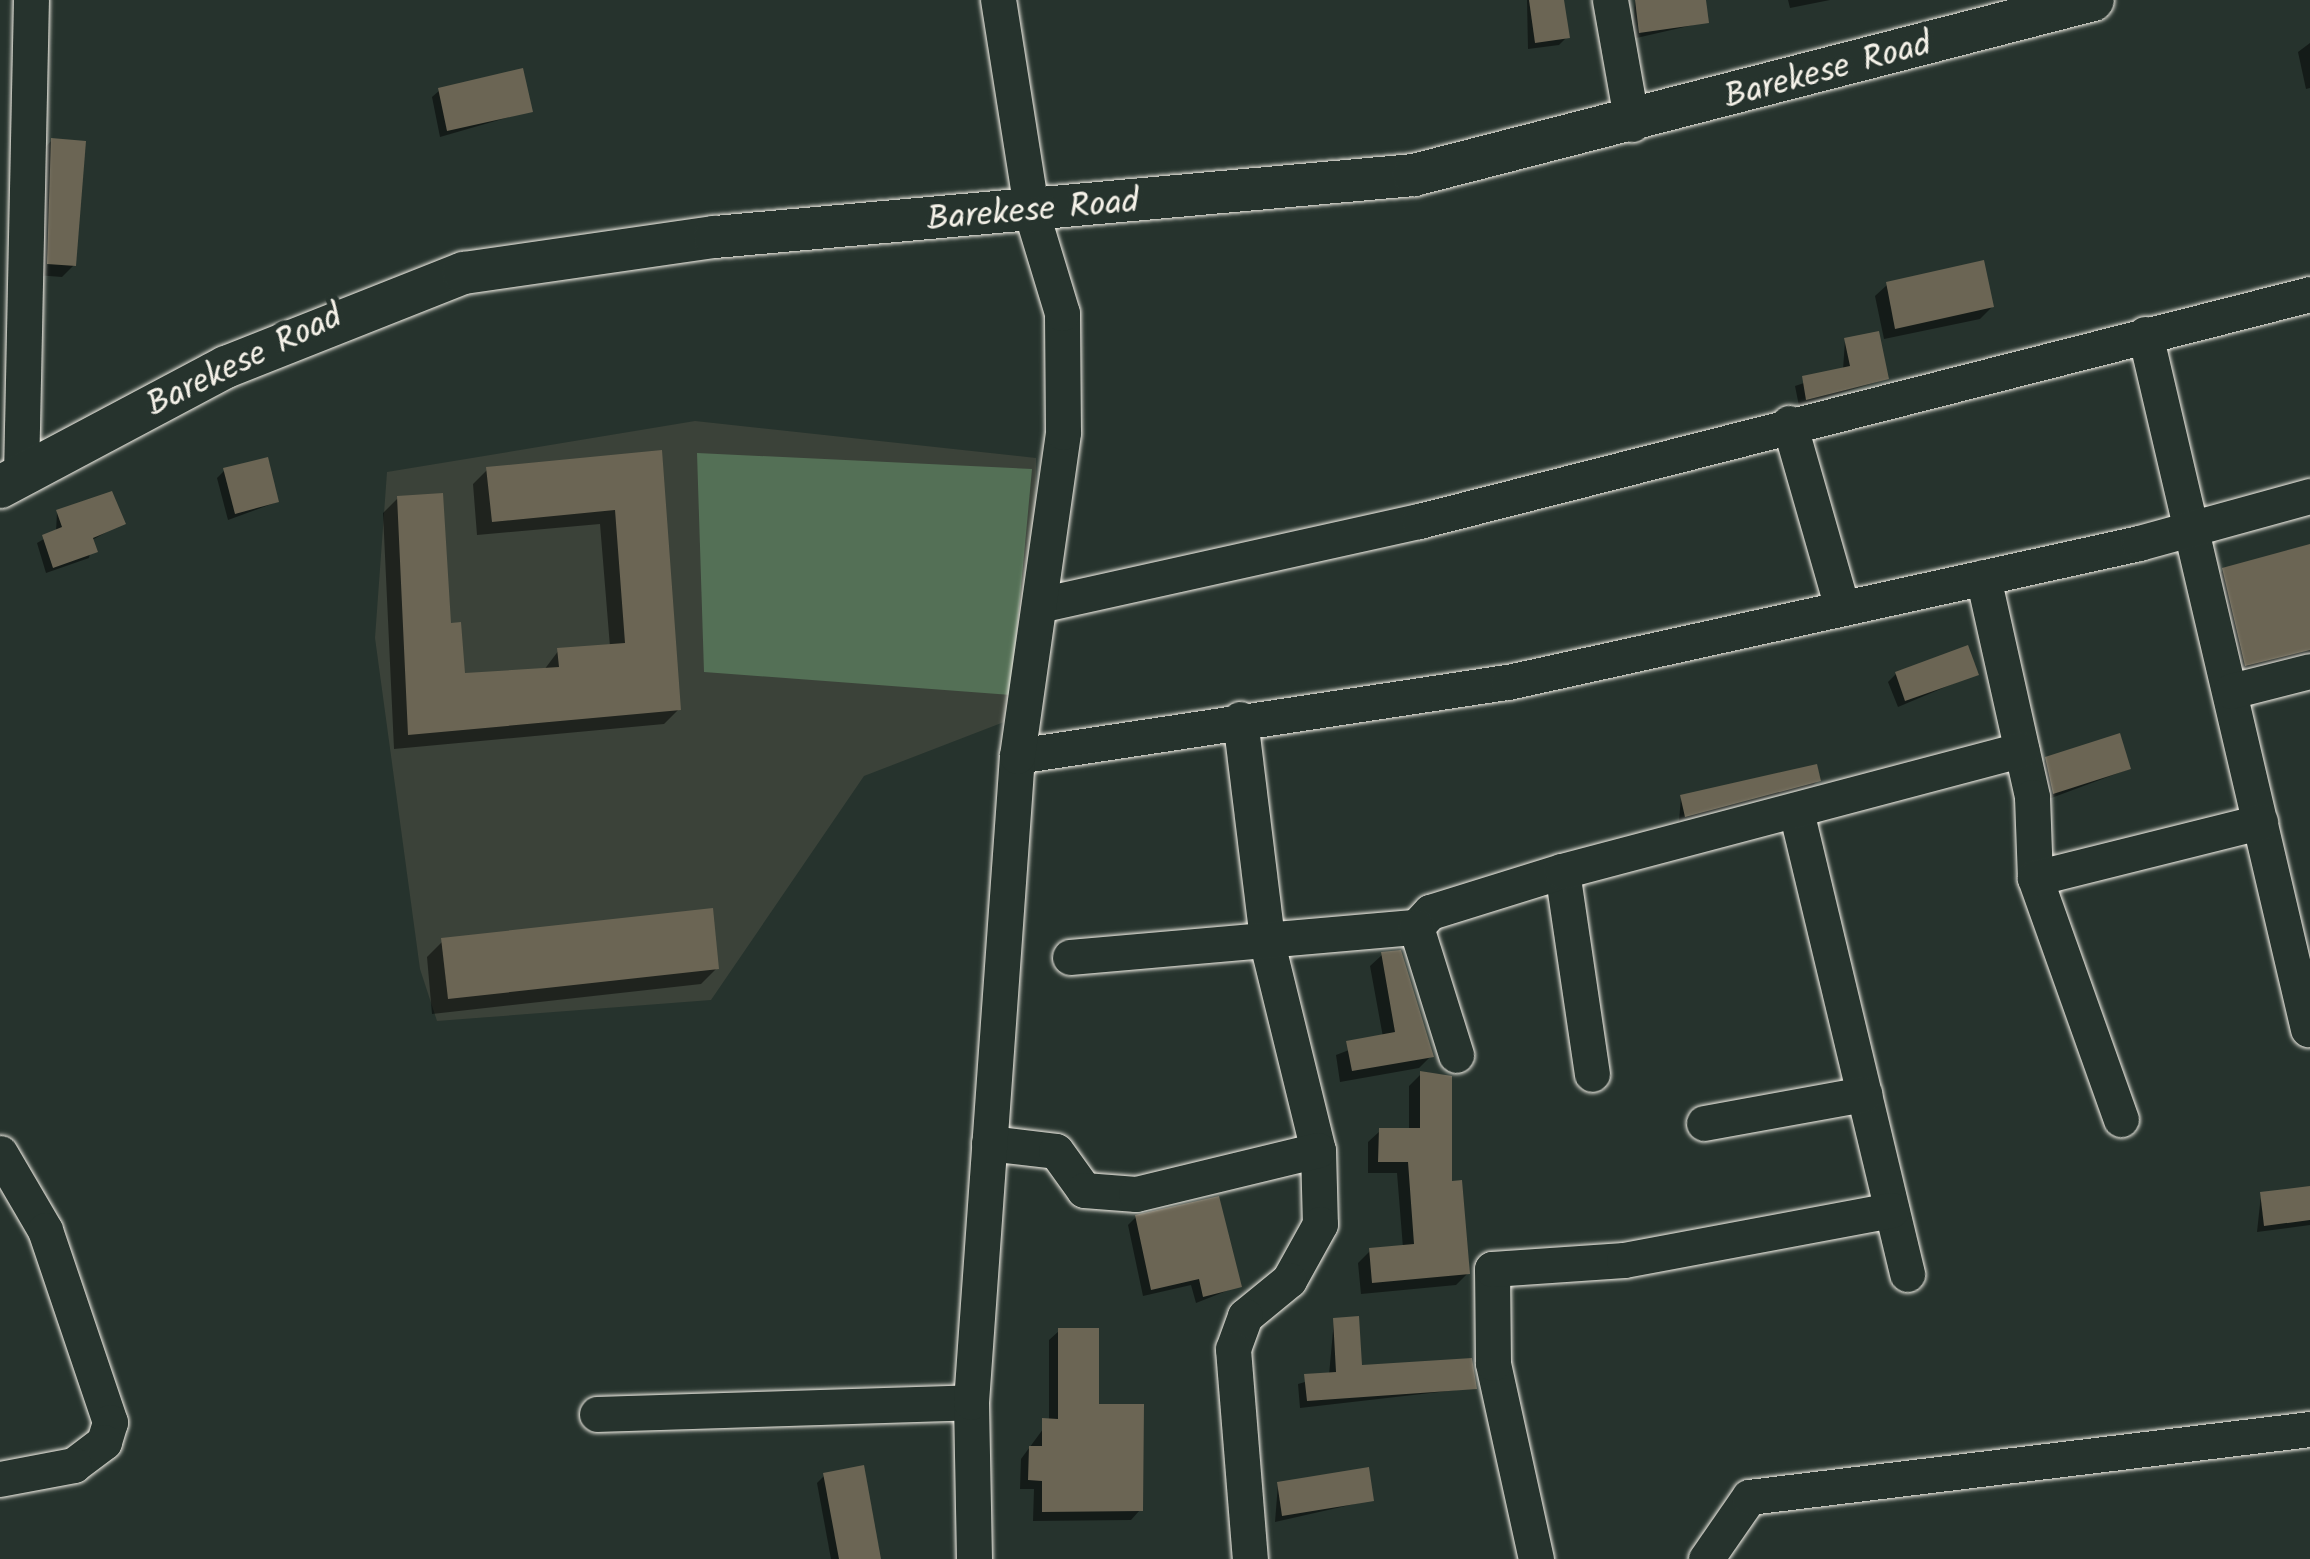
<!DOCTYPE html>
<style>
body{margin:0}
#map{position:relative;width:2310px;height:1559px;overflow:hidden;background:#26332d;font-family:Kalam,sans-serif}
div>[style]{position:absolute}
.built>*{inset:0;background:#3b4239}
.green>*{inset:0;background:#547056}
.shadow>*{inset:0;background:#0007}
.building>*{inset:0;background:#6b6554}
.roads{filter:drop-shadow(0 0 2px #f4f1e8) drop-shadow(0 0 2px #f4f1e8)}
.minor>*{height:35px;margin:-17.5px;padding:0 17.5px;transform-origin:17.5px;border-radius:17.5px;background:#26332d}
.major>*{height:42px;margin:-21px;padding:0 21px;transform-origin:21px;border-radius:21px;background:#26332d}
span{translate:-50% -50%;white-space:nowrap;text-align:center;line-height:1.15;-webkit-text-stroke:10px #26332d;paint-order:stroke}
.street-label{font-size:35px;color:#f4f1e8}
</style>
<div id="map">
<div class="built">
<i style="clip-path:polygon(695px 421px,1036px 458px,1036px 566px,1004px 722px,864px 776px,711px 1000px,437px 1021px,420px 969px,375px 638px,387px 472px)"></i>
</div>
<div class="green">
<i style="clip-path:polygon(697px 453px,1032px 469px,1011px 695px,704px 672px)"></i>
</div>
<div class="shadow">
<i style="clip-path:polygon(1527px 0,1562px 0,1567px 37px,1559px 45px,1528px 49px)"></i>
<i style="clip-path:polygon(1635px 0,1703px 0,1706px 22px,1632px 39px)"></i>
<i style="clip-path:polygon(1788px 0,1830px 0,1790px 8px)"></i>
<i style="clip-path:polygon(2310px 43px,2310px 88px,2306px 89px,2298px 52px)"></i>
<i style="clip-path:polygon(440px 90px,530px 111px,440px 137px,432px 97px)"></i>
<i style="clip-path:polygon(52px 140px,74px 265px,62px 277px,36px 275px,41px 152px)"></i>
<i style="clip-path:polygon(1887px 285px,1992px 307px,1980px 319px,1884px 339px,1875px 296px)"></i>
<i style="clip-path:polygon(1845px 340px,1886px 379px,1799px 406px,1795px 386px,1843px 370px)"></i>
<i style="clip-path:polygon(660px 453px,679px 709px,664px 724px,394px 749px,383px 513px,398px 498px,463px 676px,544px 670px,559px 650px,610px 647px,600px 524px,477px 535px,473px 484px,488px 469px)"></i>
<i style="clip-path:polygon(224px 471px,277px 502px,228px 520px,217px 478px)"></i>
<i style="clip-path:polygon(57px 512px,123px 523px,92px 540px,89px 558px,46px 573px,37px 543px,56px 532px)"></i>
<i style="clip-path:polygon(2310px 556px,2310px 665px,2233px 676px,2211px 582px,2223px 570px)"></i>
<i style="clip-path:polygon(1896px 674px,1976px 674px,1898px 707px,1888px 682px)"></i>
<i style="clip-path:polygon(2046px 759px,2129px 769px,2046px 800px,2039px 767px)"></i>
<i style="clip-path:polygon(1819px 780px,1812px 786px,1679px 821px,1681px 797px)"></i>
<i style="clip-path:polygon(443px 941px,717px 968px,701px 984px,432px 1014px,427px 957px)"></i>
<i style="clip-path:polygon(1382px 955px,1431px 1056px,1419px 1068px,1340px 1082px,1336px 1055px,1383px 1037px,1370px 966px)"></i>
<i style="clip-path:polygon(1421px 1074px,1468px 1273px,1456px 1285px,1361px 1294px,1358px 1263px,1370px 1251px,1403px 1248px,1397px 1173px,1368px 1173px,1368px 1142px,1380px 1131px,1409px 1131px,1409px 1086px)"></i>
<i style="clip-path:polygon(2310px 1189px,2310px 1225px,2257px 1232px,2261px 1195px)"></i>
<i style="clip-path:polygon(1136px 1217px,1239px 1286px,1196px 1303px,1191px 1285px,1143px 1296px,1128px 1225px)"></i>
<i style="clip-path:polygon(1334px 1320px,1360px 1368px,1474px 1388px,1300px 1408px,1298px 1384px,1329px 1375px)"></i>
<i style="clip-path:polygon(1059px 1331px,1140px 1510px,1131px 1520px,1033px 1521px,1034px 1489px,1020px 1489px,1021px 1459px,1049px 1421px,1049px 1340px)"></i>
<i style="clip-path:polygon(825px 1475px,879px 1559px,831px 1559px,817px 1483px)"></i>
<i style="clip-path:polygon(1278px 1484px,1372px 1500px,1275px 1522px)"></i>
</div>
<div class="building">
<i style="clip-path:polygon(1529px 0,1564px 0,1570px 38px,1535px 43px)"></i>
<i style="clip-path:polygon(1635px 0,1706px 0,1709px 23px,1639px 33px)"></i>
<i style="clip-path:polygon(523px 68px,533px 112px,447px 131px,438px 88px)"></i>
<i style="clip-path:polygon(51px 138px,86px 141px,76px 266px,47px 264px)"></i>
<i style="clip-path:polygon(1984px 260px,1994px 307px,1895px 329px,1886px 282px)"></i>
<i style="clip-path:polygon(1879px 331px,1889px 379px,1806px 400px,1802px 376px,1850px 366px,1844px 338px)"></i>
<i style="clip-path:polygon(662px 450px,681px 710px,408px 735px,397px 496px,443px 493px,451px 623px,461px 622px,465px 673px,559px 667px,557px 648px,625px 643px,615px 510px,492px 522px,486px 467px)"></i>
<i style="clip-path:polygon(268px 457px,279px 502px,235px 514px,223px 468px)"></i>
<i style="clip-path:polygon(112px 491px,126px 524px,93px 538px,98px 552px,53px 568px,42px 535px,62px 527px,56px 510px)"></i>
<i style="clip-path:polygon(2310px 544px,2310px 650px,2245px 666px,2222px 568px)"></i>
<i style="clip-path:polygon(1968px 645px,1979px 675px,1905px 701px,1895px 672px)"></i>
<i style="clip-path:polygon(2120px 733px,2131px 769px,2053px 794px,2045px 757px)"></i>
<i style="clip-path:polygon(1817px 764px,1821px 781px,1685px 817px,1680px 795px)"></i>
<i style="clip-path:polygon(713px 908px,719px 969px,448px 999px,441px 938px)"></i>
<i style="clip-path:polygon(1401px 950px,1434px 1057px,1352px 1071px,1346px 1041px,1395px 1032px,1381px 952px)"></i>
<i style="clip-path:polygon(1420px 1071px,1452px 1076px,1452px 1181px,1462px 1180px,1470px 1274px,1372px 1283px,1369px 1248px,1414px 1244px,1408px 1162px,1378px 1162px,1379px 1128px,1420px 1128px)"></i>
<i style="clip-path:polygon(2310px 1186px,2310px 1220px,2264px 1226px,2260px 1192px)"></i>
<i style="clip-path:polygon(1219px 1196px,1242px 1287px,1203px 1297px,1199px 1279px,1151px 1290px,1135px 1215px)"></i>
<i style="clip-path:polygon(1359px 1316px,1362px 1365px,1472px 1358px,1477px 1389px,1307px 1401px,1304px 1374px,1336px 1372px,1333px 1318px)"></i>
<i style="clip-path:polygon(1058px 1328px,1099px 1328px,1099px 1404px,1144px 1404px,1143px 1511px,1042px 1512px,1042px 1481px,1028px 1480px,1029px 1446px,1042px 1446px,1042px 1418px,1058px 1419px)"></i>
<i style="clip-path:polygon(864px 1465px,881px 1559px,839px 1559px,823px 1473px)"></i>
<i style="clip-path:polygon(1369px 1467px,1374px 1501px,1282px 1516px,1277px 1482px)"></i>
</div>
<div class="roads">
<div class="minor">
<i style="left:1610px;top:0;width:126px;rotate:79.9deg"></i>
<i style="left:2145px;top:334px;width:714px;rotate:76.8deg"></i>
<i style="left:1789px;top:423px;width:188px;rotate:74deg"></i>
<i style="left:21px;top:475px;width:475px;rotate:-88.8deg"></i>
<i style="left:1983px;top:577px;width:225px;rotate:77.4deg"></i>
<i style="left:2032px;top:797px;width:81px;rotate:87.9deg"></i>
<i style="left:2035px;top:878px;width:256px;rotate:70.4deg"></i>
<i style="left:1044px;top:604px;width:384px;rotate:-12.5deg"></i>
<i style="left:1419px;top:521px;width:919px;rotate:-14.29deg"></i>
<i style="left:2231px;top:691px;width:81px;rotate:-14.2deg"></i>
<i style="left:1240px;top:719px;width:230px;rotate:83deg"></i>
<i style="left:1268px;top:947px;width:209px;rotate:76.2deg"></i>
<i style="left:1318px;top:1150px;width:74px;rotate:88.5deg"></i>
<i style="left:1320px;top:1224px;width:64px;rotate:119deg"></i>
<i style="left:1289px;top:1280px;width:57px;rotate:140.7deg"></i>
<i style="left:1245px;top:1316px;width:35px;rotate:110deg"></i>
<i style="left:1233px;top:1349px;width:211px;rotate:85.4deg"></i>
<i style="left:1017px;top:756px;width:497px;rotate:-8.6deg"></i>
<i style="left:1508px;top:682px;width:646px;rotate:-12.42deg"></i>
<i style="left:2139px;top:543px;width:177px;rotate:-15.4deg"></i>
<i style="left:1797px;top:815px;width:472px;rotate:76.5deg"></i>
<i style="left:1562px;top:871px;width:205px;rotate:81.6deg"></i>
<i style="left:2035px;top:878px;width:232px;rotate:-14deg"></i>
<i style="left:1416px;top:927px;width:21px;rotate:-47deg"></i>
<i style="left:1430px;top:912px;width:138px;rotate:-17.3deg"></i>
<i style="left:1562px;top:871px;width:475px;rotate:-14.8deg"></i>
<i style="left:1070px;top:957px;width:347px;rotate:-5deg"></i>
<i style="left:1416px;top:927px;width:134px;rotate:72.6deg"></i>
<i style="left:1704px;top:1123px;width:163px;rotate:-10.3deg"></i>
<i style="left:989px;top:1143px;width:67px;rotate:6.8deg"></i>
<i style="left:1056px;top:1151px;width:48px;rotate:54.3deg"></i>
<i style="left:1084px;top:1190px;width:52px;rotate:4.4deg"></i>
<i style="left:1136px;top:1194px;width:187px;rotate:-13.6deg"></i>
<i style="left:0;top:1153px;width:89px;rotate:59.7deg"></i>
<i style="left:45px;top:1230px;width:203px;rotate:71.3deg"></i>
<i style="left:110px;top:1422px;width:21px;rotate:107deg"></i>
<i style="left:104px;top:1442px;width:38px;rotate:143deg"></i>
<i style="left:74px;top:1465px;width:75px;rotate:169.3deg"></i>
<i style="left:597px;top:1414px;width:374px;rotate:-1.8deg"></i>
<i style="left:974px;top:1559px;width:157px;rotate:-91.1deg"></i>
<i style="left:971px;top:1402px;width:648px;rotate:-85.93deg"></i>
<i style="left:1017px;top:756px;width:327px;rotate:-81.9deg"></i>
<i style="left:1063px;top:432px;width:119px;rotate:-90.5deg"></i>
<i style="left:1062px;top:313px;width:103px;rotate:-106.9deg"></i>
<i style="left:1032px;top:214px;width:217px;rotate:-99deg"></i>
<i style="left:1536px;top:1559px;width:201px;rotate:-102.4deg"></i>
<i style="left:1493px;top:1363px;width:94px;rotate:-90.6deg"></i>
<i style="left:1492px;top:1269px;width:132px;rotate:-3.9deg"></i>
<i style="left:1624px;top:1260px;width:272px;rotate:-10.6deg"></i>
<i style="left:1706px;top:1559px;width:75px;rotate:-55.3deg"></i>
<i style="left:1749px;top:1497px;width:565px;rotate:-6.91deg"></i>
</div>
<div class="major">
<i style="left:0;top:487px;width:256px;rotate:-28deg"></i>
<i style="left:226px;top:367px;width:256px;rotate:-21.6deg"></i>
<i style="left:464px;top:273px;width:254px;rotate:-8.2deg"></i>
<i style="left:715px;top:237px;width:702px;rotate:-5.07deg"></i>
<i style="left:1414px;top:175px;width:701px;rotate:-14.45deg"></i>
</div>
</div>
<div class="street-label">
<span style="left:1828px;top:72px;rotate:-15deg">Barekese Road</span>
<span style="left:1033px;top:212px;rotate:-5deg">Barekese Road</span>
<span style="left:245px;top:362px;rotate:-26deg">Barekese Road</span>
</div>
</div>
